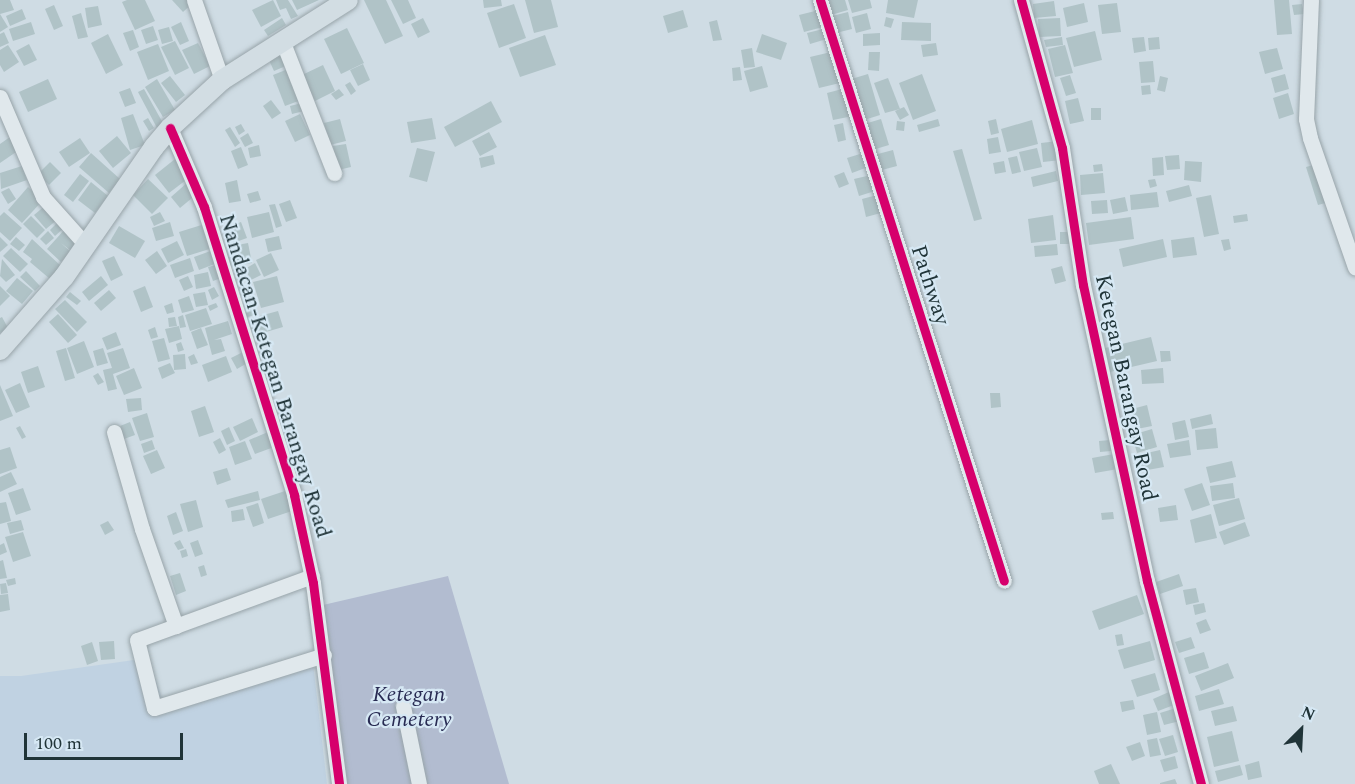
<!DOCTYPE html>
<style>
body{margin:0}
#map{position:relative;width:1355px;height:784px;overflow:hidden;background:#cfdce4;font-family:Spectral,serif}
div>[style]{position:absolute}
.farmland>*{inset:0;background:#c0d2e2}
.cemetery>*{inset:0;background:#b2bcd0}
.building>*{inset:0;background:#b0c3c7}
.roads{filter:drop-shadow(0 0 2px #98a4a9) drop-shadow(0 0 2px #98a4a9)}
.minor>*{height:15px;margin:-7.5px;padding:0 7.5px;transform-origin:7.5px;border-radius:7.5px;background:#e0e8ec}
.major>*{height:20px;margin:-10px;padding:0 10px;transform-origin:10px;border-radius:10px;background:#d2dde3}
.cycleway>*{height:9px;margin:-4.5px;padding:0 4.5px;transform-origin:4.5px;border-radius:4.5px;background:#d6006c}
span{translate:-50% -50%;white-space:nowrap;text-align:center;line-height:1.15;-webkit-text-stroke:4.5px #d6e8f4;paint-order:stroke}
.street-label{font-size:22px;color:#203438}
.park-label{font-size:22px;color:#282b53;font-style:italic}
.north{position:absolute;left:1271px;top:700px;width:60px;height:60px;-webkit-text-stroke:4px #d6e8f4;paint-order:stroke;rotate:24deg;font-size:16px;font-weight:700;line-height:24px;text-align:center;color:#203438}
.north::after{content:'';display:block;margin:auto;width:21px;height:27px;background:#203438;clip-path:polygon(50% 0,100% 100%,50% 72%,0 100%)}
.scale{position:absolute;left:24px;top:733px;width:159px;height:27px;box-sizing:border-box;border:3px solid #203438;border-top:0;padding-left:8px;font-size:18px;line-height:21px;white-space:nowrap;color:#203438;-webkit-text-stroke:4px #d6e8f4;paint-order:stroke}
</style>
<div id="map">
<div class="farmland">
<i style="clip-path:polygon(312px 655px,327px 784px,0 784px,0 676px,21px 676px,148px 658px,162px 698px)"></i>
</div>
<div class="cemetery">
<i style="clip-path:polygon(448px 576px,509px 784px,341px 784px,323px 605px)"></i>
</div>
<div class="building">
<i style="clip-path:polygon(0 0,10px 0,14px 10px,0 14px)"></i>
<i style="clip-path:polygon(127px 0,145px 0,155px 21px,135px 30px,122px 2px)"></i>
<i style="clip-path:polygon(172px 0,190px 0,193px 3px,183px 12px)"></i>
<i style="clip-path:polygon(273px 0,281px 16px,261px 27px,252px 10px)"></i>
<i style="clip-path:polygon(276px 0,288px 0,298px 16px,291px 19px,286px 8px,280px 10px)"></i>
<i style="clip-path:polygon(292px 0,319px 0,297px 10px)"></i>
<i style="clip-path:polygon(364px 0,386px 0,403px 36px,385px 44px)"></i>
<i style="clip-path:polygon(391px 0,408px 0,416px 18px,403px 24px)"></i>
<i style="clip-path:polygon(483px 0,501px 0,502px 6px,484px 8px)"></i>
<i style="clip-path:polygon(525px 0,551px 0,558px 27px,534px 33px)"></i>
<i style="clip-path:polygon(827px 0,845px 0,848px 10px,831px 15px)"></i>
<i style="clip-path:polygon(848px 0,870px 0,872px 8px,852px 13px)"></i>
<i style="clip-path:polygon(888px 0,918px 0,914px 18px,886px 13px)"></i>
<i style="clip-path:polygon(1274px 0,1289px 0,1292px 34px,1277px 35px)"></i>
<i style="clip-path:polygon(1054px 1px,1056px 16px,1034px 18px,1033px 4px)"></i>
<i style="clip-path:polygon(1084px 3px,1088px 22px,1067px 27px,1063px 8px)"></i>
<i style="clip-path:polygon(1117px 3px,1121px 32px,1102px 34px,1098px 5px)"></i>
<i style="clip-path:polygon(514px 4px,526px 38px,499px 48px,487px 13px)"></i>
<i style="clip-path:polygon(1302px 4px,1304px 14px,1294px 15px,1292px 5px)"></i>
<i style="clip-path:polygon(54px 5px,63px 26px,54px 30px,45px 9px)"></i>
<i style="clip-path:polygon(98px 6px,102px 25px,88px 28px,85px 8px)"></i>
<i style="clip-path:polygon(22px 9px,26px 19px,10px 26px,6px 16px)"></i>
<i style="clip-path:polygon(683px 10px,688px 27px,668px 33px,663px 16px)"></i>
<i style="clip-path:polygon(819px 10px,823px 27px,804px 32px,799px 15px)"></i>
<i style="clip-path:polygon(848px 12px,852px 29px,836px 33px,832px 16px)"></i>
<i style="clip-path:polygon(81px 13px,88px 37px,78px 39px,72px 16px)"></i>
<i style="clip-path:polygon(867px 13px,871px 29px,856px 33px,852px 17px)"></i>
<i style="clip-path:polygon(0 14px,8px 27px,0 32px)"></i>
<i style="clip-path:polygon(886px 17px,894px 19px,891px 28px,884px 26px)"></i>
<i style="clip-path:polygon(282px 18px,286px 25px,268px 36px,264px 30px)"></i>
<i style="clip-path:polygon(423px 18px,430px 32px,418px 38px,411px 24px)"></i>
<i style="clip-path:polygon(1060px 18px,1061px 36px,1039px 37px,1038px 19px)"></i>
<i style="clip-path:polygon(717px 20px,722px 40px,713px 41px,709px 22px)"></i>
<i style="clip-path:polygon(31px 22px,35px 34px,13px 41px,9px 29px)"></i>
<i style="clip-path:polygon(181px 22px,189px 41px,180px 45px,171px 27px)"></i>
<i style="clip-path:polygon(902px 22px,931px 23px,931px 41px,901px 40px)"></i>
<i style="clip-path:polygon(153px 26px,158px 40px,146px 44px,141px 30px)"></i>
<i style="clip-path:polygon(169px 27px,173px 41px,162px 44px,158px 30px)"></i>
<i style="clip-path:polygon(347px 28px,364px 63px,341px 74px,324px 39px)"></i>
<i style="clip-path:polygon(827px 28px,830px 38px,810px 44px,807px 33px)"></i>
<i style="clip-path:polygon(133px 30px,139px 47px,130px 51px,123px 33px)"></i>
<i style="clip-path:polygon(1095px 31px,1102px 60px,1074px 67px,1066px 38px)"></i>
<i style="clip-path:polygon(4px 32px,9px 43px,0 47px,0 34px)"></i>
<i style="clip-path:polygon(880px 33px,880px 45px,863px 46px,863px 34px)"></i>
<i style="clip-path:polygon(108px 34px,123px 65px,106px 74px,91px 43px)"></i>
<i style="clip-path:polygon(762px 34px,787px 43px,781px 60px,756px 52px)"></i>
<i style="clip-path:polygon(545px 35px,556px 65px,520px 77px,509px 48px)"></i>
<i style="clip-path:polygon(1062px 37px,1063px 45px,1046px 47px,1044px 40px)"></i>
<i style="clip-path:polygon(1144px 37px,1146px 51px,1134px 53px,1132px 38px)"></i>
<i style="clip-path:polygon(1159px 37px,1160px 49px,1149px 50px,1148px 38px)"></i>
<i style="clip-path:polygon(175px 41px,189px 68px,175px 75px,161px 47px)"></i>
<i style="clip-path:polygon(198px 43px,210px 66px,194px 74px,182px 50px)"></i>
<i style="clip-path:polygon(936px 43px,938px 55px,923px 57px,921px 45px)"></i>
<i style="clip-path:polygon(29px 44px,37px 60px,24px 66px,16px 51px)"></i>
<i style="clip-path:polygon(158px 44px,169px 71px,148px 80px,137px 52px)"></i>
<i style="clip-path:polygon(8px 45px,19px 62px,4px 72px,0 65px,0 50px)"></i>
<i style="clip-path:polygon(1065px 45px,1073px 73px,1055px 77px,1048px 49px)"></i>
<i style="clip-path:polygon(752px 48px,755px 67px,744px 68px,741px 50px)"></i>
<i style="clip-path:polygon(1277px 48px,1283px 69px,1265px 74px,1259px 52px)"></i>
<i style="clip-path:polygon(831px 52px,840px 83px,819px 88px,810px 57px)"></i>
<i style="clip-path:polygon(869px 52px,880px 52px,879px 71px,868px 70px)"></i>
<i style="clip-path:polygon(283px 54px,288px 65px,274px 71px,269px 60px)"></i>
<i style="clip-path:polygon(1153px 61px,1155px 82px,1141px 83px,1139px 62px)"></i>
<i style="clip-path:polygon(363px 64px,370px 80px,358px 86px,350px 70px)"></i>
<i style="clip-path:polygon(323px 65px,335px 91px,315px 101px,302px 75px)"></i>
<i style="clip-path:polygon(762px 66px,768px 87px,750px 92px,744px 71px)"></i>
<i style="clip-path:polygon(740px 67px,742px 80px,733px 81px,732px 68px)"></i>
<i style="clip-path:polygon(288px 69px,301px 100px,285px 106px,273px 75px)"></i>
<i style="clip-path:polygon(868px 74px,880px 115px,861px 121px,848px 80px)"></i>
<i style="clip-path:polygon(922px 74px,936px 111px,913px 120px,899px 83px)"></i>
<i style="clip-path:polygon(1285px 74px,1289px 89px,1275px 93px,1271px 78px)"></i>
<i style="clip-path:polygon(1070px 75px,1076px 93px,1066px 96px,1060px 78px)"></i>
<i style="clip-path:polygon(170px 76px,185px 95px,176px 102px,161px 83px)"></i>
<i style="clip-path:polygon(1160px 76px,1168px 78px,1165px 92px,1157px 90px)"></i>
<i style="clip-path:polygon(888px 78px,900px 109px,885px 113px,874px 83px)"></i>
<i style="clip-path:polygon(48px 79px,57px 99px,28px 112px,19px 92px)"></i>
<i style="clip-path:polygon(157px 79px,175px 110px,163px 117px,145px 87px)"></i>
<i style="clip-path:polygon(350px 82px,356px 91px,351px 95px,345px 85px)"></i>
<i style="clip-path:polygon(1150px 85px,1151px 94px,1142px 95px,1141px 86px)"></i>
<i style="clip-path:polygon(130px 88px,136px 103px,125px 107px,119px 92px)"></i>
<i style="clip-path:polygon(846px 88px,853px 116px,833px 120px,827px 93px)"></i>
<i style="clip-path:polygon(144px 89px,164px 125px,157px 128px,138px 92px)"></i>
<i style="clip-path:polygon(339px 89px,344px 95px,336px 100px,331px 94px)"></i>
<i style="clip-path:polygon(1288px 93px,1294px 114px,1279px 119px,1273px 98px)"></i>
<i style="clip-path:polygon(1078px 98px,1084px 121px,1070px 124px,1065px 101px)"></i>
<i style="clip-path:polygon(271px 100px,281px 113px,272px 119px,263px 106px)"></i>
<i style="clip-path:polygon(491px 101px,502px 122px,455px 147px,444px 127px)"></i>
<i style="clip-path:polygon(302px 103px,304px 111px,292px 114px,290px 106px)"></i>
<i style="clip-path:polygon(904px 107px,909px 115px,900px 120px,895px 111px)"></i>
<i style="clip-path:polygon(1091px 108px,1101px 108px,1101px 120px,1091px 120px)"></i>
<i style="clip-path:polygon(133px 114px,145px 145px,130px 150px,121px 118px)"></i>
<i style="clip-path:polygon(300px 114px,310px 135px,295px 142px,285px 121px)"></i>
<i style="clip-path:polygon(148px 118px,154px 128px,149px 131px,143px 121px)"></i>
<i style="clip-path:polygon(432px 118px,436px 139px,411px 143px,407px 122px)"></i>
<i style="clip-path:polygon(340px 119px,346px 141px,330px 145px,324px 123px)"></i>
<i style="clip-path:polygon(881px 119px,889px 145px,869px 151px,861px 125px)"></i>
<i style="clip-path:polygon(938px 119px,940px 126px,919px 132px,917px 125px)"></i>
<i style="clip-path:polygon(996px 119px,999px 133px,991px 135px,988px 121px)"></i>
<i style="clip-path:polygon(1032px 120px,1038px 144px,1007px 152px,1001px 129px)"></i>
<i style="clip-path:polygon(897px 121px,905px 122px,904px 131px,896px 130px)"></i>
<i style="clip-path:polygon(843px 123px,846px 140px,838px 142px,834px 125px)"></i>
<i style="clip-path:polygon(241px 124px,245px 131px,239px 135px,235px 127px)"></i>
<i style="clip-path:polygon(230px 127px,240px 143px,235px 147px,225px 130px)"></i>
<i style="clip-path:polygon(489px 132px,497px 147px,480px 156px,472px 141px)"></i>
<i style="clip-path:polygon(248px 133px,253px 143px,245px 147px,240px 138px)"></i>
<i style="clip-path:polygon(117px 136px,131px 153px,113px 168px,99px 151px)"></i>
<i style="clip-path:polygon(10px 137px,19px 150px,0 163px,0 144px)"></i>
<i style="clip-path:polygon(998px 137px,1001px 152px,989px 154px,987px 139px)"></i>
<i style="clip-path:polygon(80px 138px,90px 153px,69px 167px,59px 152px)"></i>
<i style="clip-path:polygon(1058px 141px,1061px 160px,1043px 162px,1041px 143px)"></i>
<i style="clip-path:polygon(346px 144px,351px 167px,338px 170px,333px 146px)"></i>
<i style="clip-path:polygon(259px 145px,261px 156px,250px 158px,248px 148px)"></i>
<i style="clip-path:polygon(241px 147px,248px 165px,238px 169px,231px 151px)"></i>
<i style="clip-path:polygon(417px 148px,435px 152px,427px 182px,409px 177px)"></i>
<i style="clip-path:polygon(1037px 148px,1042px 167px,1024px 171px,1019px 152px)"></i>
<i style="clip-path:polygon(962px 149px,982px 219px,974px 221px,953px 151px)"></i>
<i style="clip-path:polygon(893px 150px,897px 166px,878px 171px,874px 155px)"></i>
<i style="clip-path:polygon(91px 153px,120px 179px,109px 193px,79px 167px)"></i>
<i style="clip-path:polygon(863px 153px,868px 167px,852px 173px,847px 158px)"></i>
<i style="clip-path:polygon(493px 155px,495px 164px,481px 168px,479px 158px)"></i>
<i style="clip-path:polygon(1179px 155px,1180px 169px,1167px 170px,1165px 156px)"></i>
<i style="clip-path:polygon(1017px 156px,1021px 172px,1012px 174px,1008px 158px)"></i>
<i style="clip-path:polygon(1163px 157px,1164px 175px,1153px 176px,1152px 158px)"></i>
<i style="clip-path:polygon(175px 159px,190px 177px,169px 193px,155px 175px)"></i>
<i style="clip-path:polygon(1004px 161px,1006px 172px,995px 174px,993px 163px)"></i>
<i style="clip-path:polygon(1185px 161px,1202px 162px,1201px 182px,1184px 180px)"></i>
<i style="clip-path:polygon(50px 162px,61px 173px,49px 185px,38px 174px)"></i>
<i style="clip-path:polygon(1102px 164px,1103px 171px,1094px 172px,1093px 165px)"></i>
<i style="clip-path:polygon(1317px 164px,1329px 202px,1318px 205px,1306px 167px)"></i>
<i style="clip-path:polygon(22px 166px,27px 180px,1px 189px,0 173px)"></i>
<i style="clip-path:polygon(1056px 171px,1058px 181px,1033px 187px,1031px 177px)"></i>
<i style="clip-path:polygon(844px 172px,849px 184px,839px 188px,834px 176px)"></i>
<i style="clip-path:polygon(1103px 173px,1105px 193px,1081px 195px,1080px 175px)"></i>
<i style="clip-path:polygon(80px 174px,89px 181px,73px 202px,64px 195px)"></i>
<i style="clip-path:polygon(871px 175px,875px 191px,859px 196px,854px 179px)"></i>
<i style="clip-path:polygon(148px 179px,168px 198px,152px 214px,133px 195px)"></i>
<i style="clip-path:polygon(1155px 179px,1157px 186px,1150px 188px,1148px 180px)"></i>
<i style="clip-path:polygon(237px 180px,241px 201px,229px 203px,225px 183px)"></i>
<i style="clip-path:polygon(91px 182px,108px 196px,95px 213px,78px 200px)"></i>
<i style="clip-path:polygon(188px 182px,198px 193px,180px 208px,171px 197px)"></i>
<i style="clip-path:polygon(1189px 185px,1192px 196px,1169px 202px,1166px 191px)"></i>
<i style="clip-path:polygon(28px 187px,43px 200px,22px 223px,8px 210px)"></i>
<i style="clip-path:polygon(9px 188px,16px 199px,8px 204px,1px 192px)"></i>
<i style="clip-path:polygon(258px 191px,261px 200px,250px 203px,247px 194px)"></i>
<i style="clip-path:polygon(1157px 192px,1159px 207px,1131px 210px,1130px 195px)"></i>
<i style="clip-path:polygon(877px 195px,881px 213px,866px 217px,862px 199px)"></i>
<i style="clip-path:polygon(1211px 195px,1219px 234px,1204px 237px,1196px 198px)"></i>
<i style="clip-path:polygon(1125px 197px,1128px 211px,1113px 214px,1110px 200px)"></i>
<i style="clip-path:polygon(290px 200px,297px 218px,286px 222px,279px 204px)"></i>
<i style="clip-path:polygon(1107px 200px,1108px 213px,1092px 214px,1091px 201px)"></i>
<i style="clip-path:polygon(275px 204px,282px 226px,276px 228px,269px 205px)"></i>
<i style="clip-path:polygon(46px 205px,58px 219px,46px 229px,34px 215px)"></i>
<i style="clip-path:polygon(4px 212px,22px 228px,10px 241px,0 232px,0 216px)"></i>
<i style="clip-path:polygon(160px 212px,165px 221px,154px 226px,150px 217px)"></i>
<i style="clip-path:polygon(269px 212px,274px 232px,252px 238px,247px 217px)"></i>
<i style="clip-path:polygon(1247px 214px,1248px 221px,1234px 223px,1233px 216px)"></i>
<i style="clip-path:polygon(1053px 215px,1056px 240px,1031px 243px,1028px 219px)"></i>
<i style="clip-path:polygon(31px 216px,45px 230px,37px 238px,23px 224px)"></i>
<i style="clip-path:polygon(1131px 217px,1134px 239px,1089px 245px,1086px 223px)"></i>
<i style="clip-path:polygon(60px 220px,66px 226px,55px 236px,50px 230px)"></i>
<i style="clip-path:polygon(170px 222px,174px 236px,156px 241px,152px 228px)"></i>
<i style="clip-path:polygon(241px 222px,247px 238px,233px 243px,228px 227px)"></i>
<i style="clip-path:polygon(208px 223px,216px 247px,187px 256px,179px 232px)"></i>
<i style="clip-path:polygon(119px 226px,145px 241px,135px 258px,109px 243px)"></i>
<i style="clip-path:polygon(66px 228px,80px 240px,70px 250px,61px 243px,71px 252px,61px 262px,47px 249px)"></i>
<i style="clip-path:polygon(48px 231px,54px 238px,46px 245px,40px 239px)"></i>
<i style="clip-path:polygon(1060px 232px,1073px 232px,1074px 244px,1060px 244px)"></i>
<i style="clip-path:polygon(279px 236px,282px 249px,268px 252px,265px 239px)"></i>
<i style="clip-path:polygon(0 237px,8px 245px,0 252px)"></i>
<i style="clip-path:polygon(16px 237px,25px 245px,19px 251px,10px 244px)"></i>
<i style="clip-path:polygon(1194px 237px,1197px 255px,1173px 258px,1171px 240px)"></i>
<i style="clip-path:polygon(32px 239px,61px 266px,50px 279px,30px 262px,32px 259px,23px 252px)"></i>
<i style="clip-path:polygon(1163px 239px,1167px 257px,1123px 267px,1119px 249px)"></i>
<i style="clip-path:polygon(1229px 239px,1231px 249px,1224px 251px,1221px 240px)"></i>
<i style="clip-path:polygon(177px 241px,184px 255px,168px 263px,161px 249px)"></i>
<i style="clip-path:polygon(248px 243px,252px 263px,230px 267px,226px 247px)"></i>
<i style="clip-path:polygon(1057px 244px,1058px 255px,1035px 257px,1034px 246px)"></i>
<i style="clip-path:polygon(11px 248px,28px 264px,20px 272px,3px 256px)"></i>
<i style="clip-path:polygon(216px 249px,220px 262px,199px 270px,194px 257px)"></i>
<i style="clip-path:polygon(157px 251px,167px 266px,156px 274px,145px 260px)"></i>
<i style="clip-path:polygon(271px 253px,279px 270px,264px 277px,256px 260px)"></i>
<i style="clip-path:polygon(114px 256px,123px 275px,111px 281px,102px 261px)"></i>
<i style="clip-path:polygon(190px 258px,194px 271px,175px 278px,170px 265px)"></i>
<i style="clip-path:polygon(2px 259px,15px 275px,6px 282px,0 276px)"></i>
<i style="clip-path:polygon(255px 263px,261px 275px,251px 280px,245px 269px)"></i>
<i style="clip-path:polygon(220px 264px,224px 277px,213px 281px,208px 267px)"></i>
<i style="clip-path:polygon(1062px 266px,1066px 281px,1055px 284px,1051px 269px)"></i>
<i style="clip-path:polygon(26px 271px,40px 286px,35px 291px,20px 277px)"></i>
<i style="clip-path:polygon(208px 272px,211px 286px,196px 289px,194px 275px)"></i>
<i style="clip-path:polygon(101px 276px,108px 285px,89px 301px,82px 292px)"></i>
<i style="clip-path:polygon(188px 276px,193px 287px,184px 291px,179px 280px)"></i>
<i style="clip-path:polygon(277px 276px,284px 302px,261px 308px,253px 282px)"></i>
<i style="clip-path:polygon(17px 278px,33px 291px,22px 304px,6px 291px)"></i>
<i style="clip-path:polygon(251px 283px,255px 297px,244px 300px,239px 287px)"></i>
<i style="clip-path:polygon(0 286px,10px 296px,0 306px)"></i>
<i style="clip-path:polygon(145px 286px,153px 307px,141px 312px,133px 291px)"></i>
<i style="clip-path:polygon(214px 287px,219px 296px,212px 300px,208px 290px)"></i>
<i style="clip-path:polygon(109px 290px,116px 298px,101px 311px,94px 303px)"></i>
<i style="clip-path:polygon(70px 292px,81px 301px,77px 305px,66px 297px)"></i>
<i style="clip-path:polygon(205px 292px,208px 305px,196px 307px,193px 294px)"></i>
<i style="clip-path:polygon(189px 296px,194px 310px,182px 313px,178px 300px)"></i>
<i style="clip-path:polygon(65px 300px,87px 322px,77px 332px,55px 309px)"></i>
<i style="clip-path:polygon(254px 300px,258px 314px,247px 317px,243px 303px)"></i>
<i style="clip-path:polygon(172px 303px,174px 312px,167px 314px,164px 306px)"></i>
<i style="clip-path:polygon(216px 303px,218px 307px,210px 311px,208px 306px)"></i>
<i style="clip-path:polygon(206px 308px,212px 324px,190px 331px,185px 315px)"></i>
<i style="clip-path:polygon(278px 311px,283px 327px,252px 336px,248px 319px)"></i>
<i style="clip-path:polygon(58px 314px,77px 335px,68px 343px,49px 322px)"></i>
<i style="clip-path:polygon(183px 315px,186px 327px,180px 328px,178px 317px)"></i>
<i style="clip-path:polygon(2px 317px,8px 328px,0 333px,0 318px)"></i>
<i style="clip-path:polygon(175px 317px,177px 326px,169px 327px,168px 318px)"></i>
<i style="clip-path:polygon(228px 321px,232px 334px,214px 340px,221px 339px,225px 351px,212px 355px,205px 328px)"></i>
<i style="clip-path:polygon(179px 326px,182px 339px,169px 343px,165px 329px)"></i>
<i style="clip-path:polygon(155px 327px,158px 337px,151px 339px,148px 330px)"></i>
<i style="clip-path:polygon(201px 328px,208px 345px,197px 349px,191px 332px)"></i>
<i style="clip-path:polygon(116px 332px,121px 345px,107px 350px,102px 338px)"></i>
<i style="clip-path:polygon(1151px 337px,1157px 361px,1110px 372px,1105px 348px)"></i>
<i style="clip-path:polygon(164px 338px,170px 359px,158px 362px,152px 341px)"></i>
<i style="clip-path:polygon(84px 341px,94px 367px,77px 374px,67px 348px)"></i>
<i style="clip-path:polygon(181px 342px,184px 350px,178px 352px,176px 344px)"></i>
<i style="clip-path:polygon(66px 348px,75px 378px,65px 381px,56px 351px)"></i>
<i style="clip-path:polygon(103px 348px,108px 363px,97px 366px,93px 351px)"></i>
<i style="clip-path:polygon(123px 348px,130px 368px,113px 374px,117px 389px,108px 391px,103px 370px,112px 368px,107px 353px)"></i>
<i style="clip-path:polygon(1160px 351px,1170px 351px,1171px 361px,1161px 362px)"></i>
<i style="clip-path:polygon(243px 352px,249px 362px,237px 369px,231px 358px)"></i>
<i style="clip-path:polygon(185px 354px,186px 369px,174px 370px,173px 355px)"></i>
<i style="clip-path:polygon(194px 354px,198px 363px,191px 365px,188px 357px)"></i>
<i style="clip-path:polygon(226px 356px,232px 372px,208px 382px,202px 365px)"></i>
<i style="clip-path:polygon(170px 363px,175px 373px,162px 379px,158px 368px)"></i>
<i style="clip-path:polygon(38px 366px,45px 387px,28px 393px,21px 372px)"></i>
<i style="clip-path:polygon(134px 368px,142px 388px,124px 395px,116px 376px)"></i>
<i style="clip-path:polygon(1163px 368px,1164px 383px,1142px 384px,1141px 370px)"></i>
<i style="clip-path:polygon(98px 373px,104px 382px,98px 385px,93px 376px)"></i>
<i style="clip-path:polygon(20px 383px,30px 407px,16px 413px,5px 390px)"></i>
<i style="clip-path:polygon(0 385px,13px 416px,0 421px)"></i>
<i style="clip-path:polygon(990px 393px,1000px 393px,1001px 407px,991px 408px)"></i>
<i style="clip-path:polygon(141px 398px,142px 410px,128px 412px,126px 399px)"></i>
<i style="clip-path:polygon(1147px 405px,1152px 426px,1137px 429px,1132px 409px)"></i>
<i style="clip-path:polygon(205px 406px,214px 432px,199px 437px,191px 411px)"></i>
<i style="clip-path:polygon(147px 413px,154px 437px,140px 441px,132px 418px)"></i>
<i style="clip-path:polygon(1211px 414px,1213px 424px,1192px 429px,1190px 419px)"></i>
<i style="clip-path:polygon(252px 418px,258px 432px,240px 441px,233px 427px)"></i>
<i style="clip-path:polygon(1185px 420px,1189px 437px,1175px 440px,1172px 423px)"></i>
<i style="clip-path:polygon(130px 422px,135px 435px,124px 439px,120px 426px)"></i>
<i style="clip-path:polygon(20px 426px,26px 437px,22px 439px,16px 428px)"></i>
<i style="clip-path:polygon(229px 427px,235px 441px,227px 445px,221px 431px)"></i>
<i style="clip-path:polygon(1216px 428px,1218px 448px,1197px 450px,1195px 430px)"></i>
<i style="clip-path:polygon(1152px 429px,1157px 447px,1137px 453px,1132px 435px)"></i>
<i style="clip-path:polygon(268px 432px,274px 447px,255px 454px,249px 440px)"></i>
<i style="clip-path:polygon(220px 438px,226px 450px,219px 454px,213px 442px)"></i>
<i style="clip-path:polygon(152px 440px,155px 449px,144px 453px,141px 444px)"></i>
<i style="clip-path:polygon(1110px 440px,1111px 451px,1100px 452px,1099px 441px)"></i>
<i style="clip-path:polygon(1189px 440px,1191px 455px,1170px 458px,1167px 444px)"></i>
<i style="clip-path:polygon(245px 441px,252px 459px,235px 465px,229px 447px)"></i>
<i style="clip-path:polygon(10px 447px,17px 468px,0 474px,0 450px)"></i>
<i style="clip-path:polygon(157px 450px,165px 468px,151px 474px,143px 456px)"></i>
<i style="clip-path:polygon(1160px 450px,1164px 467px,1142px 471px,1138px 455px)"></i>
<i style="clip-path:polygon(1114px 454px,1118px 469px,1095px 473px,1092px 458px)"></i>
<i style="clip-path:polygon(1232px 461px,1236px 477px,1210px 483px,1206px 467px)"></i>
<i style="clip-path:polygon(227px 468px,231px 480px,217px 485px,213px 472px)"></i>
<i style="clip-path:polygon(11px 472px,17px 484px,0 492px,0 477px)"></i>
<i style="clip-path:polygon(1202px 483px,1210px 505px,1192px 511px,1184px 489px)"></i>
<i style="clip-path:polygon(1233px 483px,1235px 498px,1212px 501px,1210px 486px)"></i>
<i style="clip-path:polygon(23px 488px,31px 510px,16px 515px,8px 493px)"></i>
<i style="clip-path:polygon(258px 491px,260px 500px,228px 508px,225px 500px)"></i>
<i style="clip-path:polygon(285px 491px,292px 511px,268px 519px,261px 499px)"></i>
<i style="clip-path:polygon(1239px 498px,1245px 519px,1219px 526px,1213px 505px)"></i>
<i style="clip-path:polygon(196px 500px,203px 527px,188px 532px,180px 504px)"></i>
<i style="clip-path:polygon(6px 502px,11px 521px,0 524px,0 503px)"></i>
<i style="clip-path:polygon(258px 503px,264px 523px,253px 527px,246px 507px)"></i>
<i style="clip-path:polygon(1176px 505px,1178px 520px,1160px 522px,1158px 508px)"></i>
<i style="clip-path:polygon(243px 509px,245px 520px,232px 522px,231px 511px)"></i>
<i style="clip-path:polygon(176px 512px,183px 531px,173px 535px,167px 516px)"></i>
<i style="clip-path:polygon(1113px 512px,1114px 519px,1102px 520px,1101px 513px)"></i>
<i style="clip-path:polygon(1211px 514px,1217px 538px,1195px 543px,1190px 520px)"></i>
<i style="clip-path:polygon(21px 520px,24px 530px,10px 534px,7px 523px)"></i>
<i style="clip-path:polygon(108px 521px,114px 530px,105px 535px,100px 525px)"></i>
<i style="clip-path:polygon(1245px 522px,1250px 536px,1224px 545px,1219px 532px)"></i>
<i style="clip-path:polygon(23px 532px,31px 556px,13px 562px,5px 537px)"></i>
<i style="clip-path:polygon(180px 540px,184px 548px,178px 550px,174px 543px)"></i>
<i style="clip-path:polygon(198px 540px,203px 554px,195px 557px,190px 543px)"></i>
<i style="clip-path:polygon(4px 543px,7px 552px,0 555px,0 545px)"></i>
<i style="clip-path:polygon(186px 549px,188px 556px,182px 558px,180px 551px)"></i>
<i style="clip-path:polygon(3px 560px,7px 578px,0 579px,0 561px)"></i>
<i style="clip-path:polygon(204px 565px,207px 575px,201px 577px,198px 567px)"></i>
<i style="clip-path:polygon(180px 573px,186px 591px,176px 595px,170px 576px)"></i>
<i style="clip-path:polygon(1179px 574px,1183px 586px,1160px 594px,1156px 582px)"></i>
<i style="clip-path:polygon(15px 578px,16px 584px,8px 586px,6px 580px)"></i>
<i style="clip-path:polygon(6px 583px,8px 593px,1px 594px,0 584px)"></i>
<i style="clip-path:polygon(1196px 588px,1199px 602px,1186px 605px,1183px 590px)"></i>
<i style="clip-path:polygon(8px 594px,10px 610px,0 612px,0 595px)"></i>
<i style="clip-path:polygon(1137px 595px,1144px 614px,1099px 630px,1092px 611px)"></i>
<i style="clip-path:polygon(1204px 603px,1206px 612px,1195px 615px,1193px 605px)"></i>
<i style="clip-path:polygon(1206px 619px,1211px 630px,1200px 634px,1196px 623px)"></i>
<i style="clip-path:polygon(1122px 634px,1124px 645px,1117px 646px,1115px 635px)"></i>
<i style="clip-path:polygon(1191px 637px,1195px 648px,1179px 653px,1175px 642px)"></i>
<i style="clip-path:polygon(114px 641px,115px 659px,101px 660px,99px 642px)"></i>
<i style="clip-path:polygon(1150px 641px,1155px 660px,1124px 669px,1118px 650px)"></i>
<i style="clip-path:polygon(92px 642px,98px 661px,87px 665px,81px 646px)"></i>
<i style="clip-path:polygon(1204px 652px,1209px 668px,1189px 674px,1184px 658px)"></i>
<i style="clip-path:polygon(1228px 663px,1234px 678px,1201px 691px,1195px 676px)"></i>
<i style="clip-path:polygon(1155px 673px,1160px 690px,1137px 697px,1131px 680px)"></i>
<i style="clip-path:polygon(1219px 689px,1224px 704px,1199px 711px,1195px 696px)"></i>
<i style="clip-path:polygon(1169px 692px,1174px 705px,1158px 711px,1153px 699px)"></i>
<i style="clip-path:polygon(1133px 700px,1135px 709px,1122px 712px,1120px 702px)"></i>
<i style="clip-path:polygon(1233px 706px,1237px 721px,1215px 726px,1211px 711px)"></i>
<i style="clip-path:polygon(1176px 708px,1180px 721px,1164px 725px,1160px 713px)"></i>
<i style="clip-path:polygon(1157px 712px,1161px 732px,1147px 735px,1143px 715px)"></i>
<i style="clip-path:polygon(1232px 731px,1239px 761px,1214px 767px,1207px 737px)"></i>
<i style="clip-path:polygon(1173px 735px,1178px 752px,1165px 756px,1159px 739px)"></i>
<i style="clip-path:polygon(1157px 738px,1161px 755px,1150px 757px,1147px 740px)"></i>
<i style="clip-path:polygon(1140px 742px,1145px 756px,1132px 761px,1126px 747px)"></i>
<i style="clip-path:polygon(1175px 756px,1178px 768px,1164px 772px,1160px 760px)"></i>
<i style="clip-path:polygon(1259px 761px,1262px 777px,1248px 780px,1245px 765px)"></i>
<i style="clip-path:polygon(1111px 764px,1120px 784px,1099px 784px,1094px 771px)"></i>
<i style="clip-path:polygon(1240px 765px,1243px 775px,1218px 782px,1215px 771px)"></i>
<i style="clip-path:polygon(1175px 779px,1177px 784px,1160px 784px,1160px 783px)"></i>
</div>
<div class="roads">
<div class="minor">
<i style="left:194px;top:0;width:85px;rotate:70.7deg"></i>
<i style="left:820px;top:0;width:609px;rotate:72.43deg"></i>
<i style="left:1021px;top:0;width:154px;rotate:74.5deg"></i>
<i style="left:1062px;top:148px;width:139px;rotate:81.3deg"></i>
<i style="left:1083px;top:285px;width:303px;rotate:77.8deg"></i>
<i style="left:1147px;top:581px;width:210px;rotate:75.1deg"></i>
<i style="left:1311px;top:0;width:119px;rotate:92.4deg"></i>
<i style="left:1306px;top:119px;width:19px;rotate:78deg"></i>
<i style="left:1310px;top:138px;width:137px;rotate:70.8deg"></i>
<i style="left:282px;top:40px;width:143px;rotate:68.6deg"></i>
<i style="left:0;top:97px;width:109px;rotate:66.7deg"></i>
<i style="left:43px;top:197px;width:64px;rotate:48.1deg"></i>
<i style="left:170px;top:128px;width:86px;rotate:66.7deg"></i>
<i style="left:204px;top:207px;width:302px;rotate:72.6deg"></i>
<i style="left:294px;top:495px;width:90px;rotate:77.8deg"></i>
<i style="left:313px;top:583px;width:203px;rotate:82.6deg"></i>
<i style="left:114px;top:432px;width:101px;rotate:73.9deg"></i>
<i style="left:142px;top:529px;width:103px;rotate:70.7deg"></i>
<i style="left:312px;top:576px;width:186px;rotate:159.9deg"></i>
<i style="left:137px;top:640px;width:70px;rotate:76deg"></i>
<i style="left:154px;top:708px;width:178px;rotate:-17.3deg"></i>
<i style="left:403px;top:706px;width:80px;rotate:78.4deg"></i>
</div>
<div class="major">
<i style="left:0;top:350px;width:97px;rotate:-48.8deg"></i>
<i style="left:64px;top:277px;width:158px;rotate:-55.3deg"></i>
<i style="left:154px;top:147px;width:25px;rotate:-50deg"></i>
<i style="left:170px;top:128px;width:71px;rotate:-42.7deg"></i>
<i style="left:222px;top:80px;width:149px;rotate:-32.4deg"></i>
</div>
</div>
<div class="cycleway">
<i style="left:820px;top:0;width:609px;rotate:72.43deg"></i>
<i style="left:1021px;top:0;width:154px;rotate:74.5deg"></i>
<i style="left:1062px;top:148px;width:139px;rotate:81.3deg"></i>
<i style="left:1083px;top:285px;width:303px;rotate:77.8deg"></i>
<i style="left:1147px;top:581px;width:210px;rotate:75.1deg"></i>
<i style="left:170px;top:128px;width:86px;rotate:66.7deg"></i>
<i style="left:204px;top:207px;width:302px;rotate:72.6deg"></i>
<i style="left:294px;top:495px;width:90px;rotate:77.8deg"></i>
<i style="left:313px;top:583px;width:203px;rotate:82.6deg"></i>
</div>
<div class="street-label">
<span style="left:930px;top:285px;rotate:72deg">Pathway</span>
<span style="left:275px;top:376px;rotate:73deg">Nandacan-Ketegan Barangay Road</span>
<span style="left:1126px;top:388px;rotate:78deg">Ketegan Barangay Road</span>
</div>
<div class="park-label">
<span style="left:409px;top:707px">Ketegan<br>Cemetery</span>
</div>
<div class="north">N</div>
<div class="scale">100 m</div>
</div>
